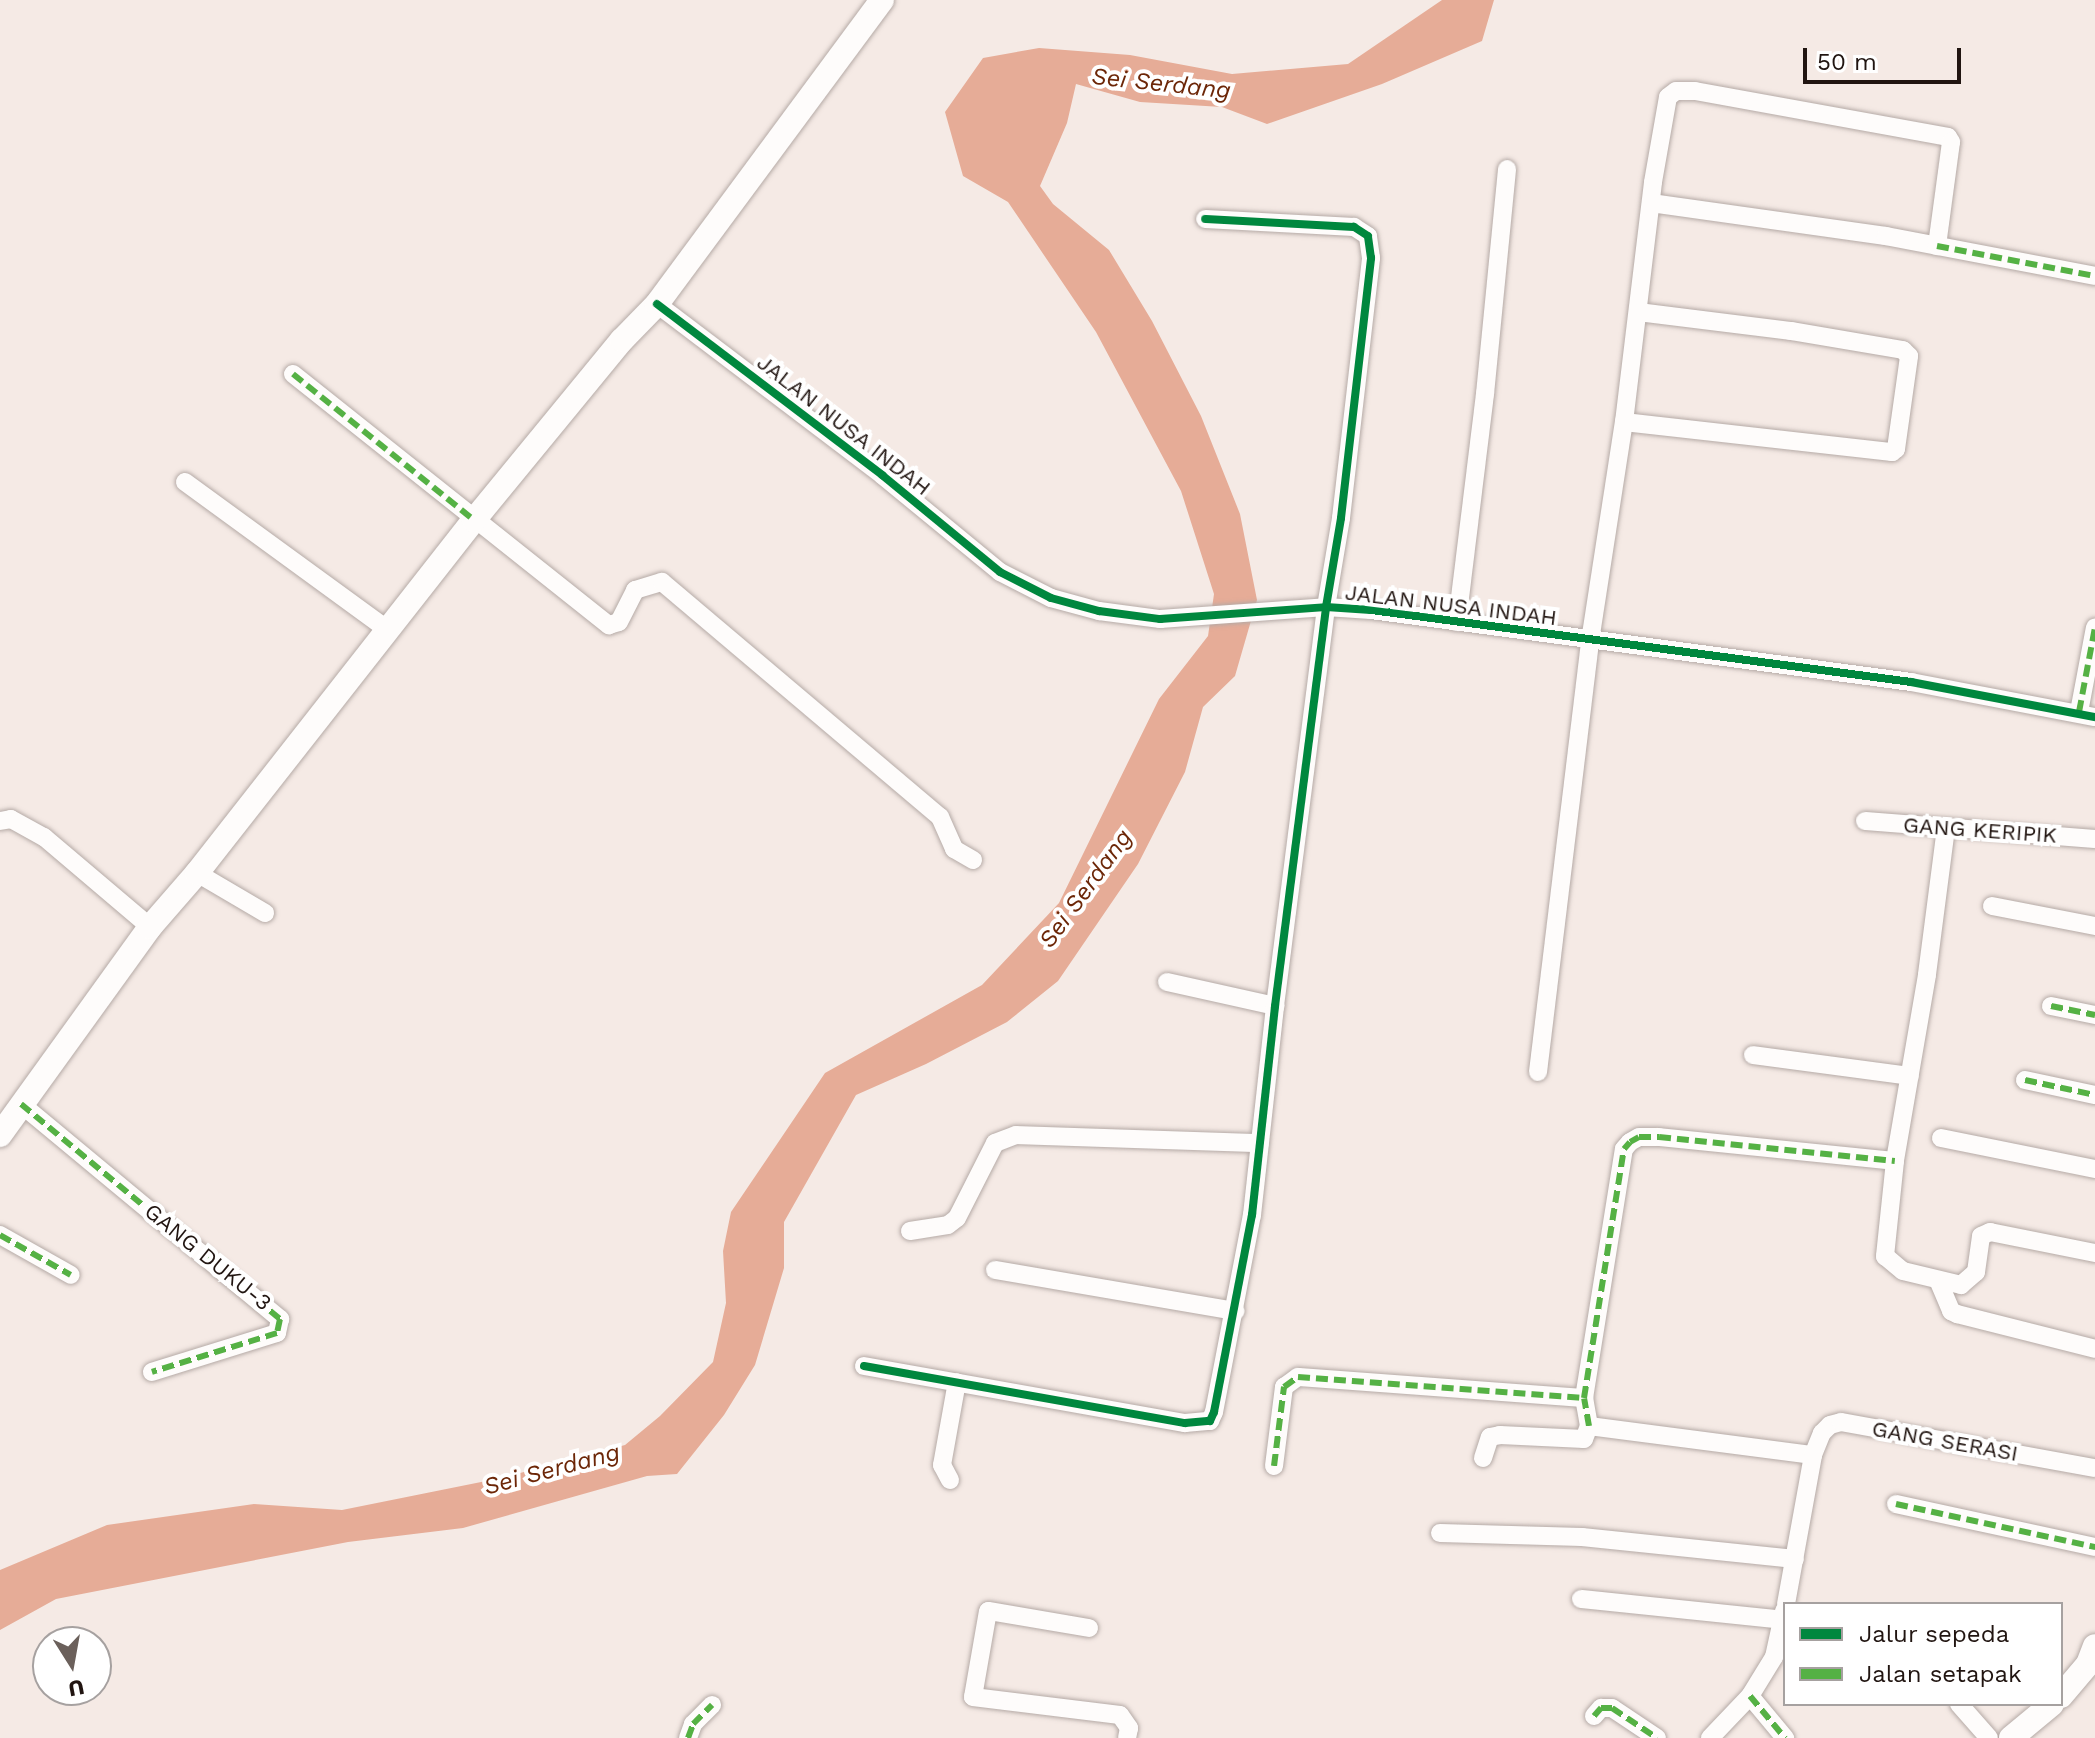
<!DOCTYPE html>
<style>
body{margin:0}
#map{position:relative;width:2095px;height:1738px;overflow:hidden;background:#f5eae5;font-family:"Work Sans",sans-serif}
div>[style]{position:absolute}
.water>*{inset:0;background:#e6ac97}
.roads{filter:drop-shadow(0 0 2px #b5aaa6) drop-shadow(0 0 2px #b5aaa6)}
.street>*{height:18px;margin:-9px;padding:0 9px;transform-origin:9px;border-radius:9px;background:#fefcfb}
.secondary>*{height:24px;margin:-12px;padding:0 12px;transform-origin:12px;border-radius:12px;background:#fefcfb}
.quiet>*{height:6px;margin-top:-3px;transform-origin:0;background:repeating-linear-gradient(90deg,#55b144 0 12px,transparent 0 18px)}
.cycleway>*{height:8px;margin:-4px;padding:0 4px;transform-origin:4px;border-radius:4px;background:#00873e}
span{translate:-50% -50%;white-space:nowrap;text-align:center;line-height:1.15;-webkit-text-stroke:8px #fff;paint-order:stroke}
.street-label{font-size:22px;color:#211511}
.water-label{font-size:24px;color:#6c2607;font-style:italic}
.legend{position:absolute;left:1783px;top:1602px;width:280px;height:104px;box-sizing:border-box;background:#fff;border:2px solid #a6a1a0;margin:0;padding:10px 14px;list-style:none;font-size:24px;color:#211511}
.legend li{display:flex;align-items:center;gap:16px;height:40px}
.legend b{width:40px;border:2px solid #a6a1a0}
.north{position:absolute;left:32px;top:1626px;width:80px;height:80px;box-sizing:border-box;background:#fff;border:2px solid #a6a1a0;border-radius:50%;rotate:169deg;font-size:22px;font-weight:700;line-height:32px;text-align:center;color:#211511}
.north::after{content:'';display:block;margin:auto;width:28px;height:36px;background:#6b605b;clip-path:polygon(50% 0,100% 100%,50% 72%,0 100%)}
.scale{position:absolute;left:1803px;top:48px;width:158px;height:36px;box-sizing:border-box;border:4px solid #211511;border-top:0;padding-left:10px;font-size:24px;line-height:28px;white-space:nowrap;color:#211511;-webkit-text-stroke:6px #fff;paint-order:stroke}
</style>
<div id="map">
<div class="water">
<i style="clip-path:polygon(1442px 0,1494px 0,1482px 41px,1382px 84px,1267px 124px,1222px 107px,1140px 102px,1076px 84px,1067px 123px,1040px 186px,1053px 204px,1109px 250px,1152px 321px,1201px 416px,1240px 514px,1257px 600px,1235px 676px,1203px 707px,1185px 772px,1138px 864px,1058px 981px,1007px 1022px,926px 1064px,856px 1095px,784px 1222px,784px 1268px,755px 1365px,724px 1415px,677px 1474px,647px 1476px,463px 1528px,348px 1542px,56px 1599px,0 1630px,0 1570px,107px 1525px,254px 1504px,342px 1510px,501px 1478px,625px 1445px,660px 1416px,713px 1362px,726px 1303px,723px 1251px,731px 1212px,825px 1073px,982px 985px,1059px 903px,1159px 699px,1208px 636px,1214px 594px,1181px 491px,1096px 332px,1008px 202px,963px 176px,945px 112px,983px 58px,1039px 48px,1130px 55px,1232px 74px,1348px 64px)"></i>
</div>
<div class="roads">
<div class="street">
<i style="left:1651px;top:203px;width:237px;rotate:8deg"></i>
<i style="left:1886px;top:236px;width:213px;rotate:10.8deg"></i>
<i style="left:657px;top:304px;width:283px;rotate:37.2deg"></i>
<i style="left:882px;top:475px;width:153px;rotate:39.4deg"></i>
<i style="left:1000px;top:572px;width:57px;rotate:27deg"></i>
<i style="left:1051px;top:598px;width:50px;rotate:15.2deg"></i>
<i style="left:1099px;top:611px;width:62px;rotate:7.5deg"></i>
<i style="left:1160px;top:619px;width:166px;rotate:-4.1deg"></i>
<i style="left:1326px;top:607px;width:45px;rotate:3.8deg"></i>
<i style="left:1371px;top:610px;width:545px;rotate:7.59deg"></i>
<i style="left:1911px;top:682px;width:187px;rotate:10.8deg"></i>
<i style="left:293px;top:374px;width:404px;rotate:38.5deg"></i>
<i style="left:609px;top:625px;width:10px;rotate:-17deg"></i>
<i style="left:619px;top:622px;width:36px;rotate:-63deg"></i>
<i style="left:635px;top:590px;width:28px;rotate:-17deg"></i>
<i style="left:662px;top:582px;width:364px;rotate:40.2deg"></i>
<i style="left:940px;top:817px;width:35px;rotate:66deg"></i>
<i style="left:954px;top:849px;width:22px;rotate:30deg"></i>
<i style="left:1624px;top:422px;width:270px;rotate:6.4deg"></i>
<i style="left:1892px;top:452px;width:5px;rotate:-37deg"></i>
<i style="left:1896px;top:449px;width:94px;rotate:-82deg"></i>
<i style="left:1909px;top:356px;width:8px;rotate:-135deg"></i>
<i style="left:1903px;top:350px;width:114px;rotate:-170.4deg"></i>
<i style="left:1791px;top:331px;width:153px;rotate:-172.9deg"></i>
<i style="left:185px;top:482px;width:251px;rotate:36.1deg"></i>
<i style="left:1457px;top:622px;width:230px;rotate:-83deg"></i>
<i style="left:1485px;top:394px;width:226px;rotate:-84.4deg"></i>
<i style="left:2079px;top:712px;width:86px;rotate:-79.3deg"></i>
<i style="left:0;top:821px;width:11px;rotate:-10deg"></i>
<i style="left:11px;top:819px;width:38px;rotate:29deg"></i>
<i style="left:44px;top:837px;width:139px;rotate:40.3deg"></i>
<i style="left:1865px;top:821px;width:231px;rotate:4.5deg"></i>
<i style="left:1946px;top:828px;width:148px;rotate:97.4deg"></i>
<i style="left:1927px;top:975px;width:189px;rotate:99.8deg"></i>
<i style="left:1895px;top:1161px;width:96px;rotate:96deg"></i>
<i style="left:1885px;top:1256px;width:23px;rotate:40deg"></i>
<i style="left:1903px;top:1271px;width:60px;rotate:13.6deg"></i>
<i style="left:1961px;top:1285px;width:20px;rotate:-41deg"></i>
<i style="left:1976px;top:1272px;width:36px;rotate:-82deg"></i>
<i style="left:1981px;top:1236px;width:10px;rotate:-24deg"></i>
<i style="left:1990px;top:1232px;width:107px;rotate:11.3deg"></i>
<i style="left:197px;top:873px;width:79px;rotate:30.5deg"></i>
<i style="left:1992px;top:906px;width:105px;rotate:11deg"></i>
<i style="left:1167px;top:982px;width:111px;rotate:12.5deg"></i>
<i style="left:2051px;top:1006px;width:45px;rotate:11.6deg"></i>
<i style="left:1753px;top:1055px;width:158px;rotate:7.6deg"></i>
<i style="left:1538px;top:1072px;width:434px;rotate:-83.1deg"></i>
<i style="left:1590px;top:641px;width:222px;rotate:-81.2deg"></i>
<i style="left:1624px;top:422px;width:242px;rotate:-83.1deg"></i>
<i style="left:1653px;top:182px;width:86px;rotate:-80deg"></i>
<i style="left:1668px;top:97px;width:10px;rotate:-37deg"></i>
<i style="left:1676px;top:91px;width:19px"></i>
<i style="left:1695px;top:91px;width:257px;rotate:10.3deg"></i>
<i style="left:1948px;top:137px;width:6px;rotate:59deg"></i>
<i style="left:1951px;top:142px;width:105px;rotate:97.7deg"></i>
<i style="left:2025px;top:1080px;width:72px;rotate:12.1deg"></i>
<i style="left:21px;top:1104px;width:337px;rotate:39.7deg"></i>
<i style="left:280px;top:1319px;width:14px;rotate:102deg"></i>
<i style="left:277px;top:1333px;width:131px;rotate:162.7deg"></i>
<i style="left:1941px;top:1138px;width:157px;rotate:11.4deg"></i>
<i style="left:910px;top:1231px;width:38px;rotate:-9deg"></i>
<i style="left:948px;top:1225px;width:11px;rotate:-38deg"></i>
<i style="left:957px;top:1218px;width:84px;rotate:-63.1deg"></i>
<i style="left:995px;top:1143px;width:22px;rotate:-21deg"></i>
<i style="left:1016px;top:1135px;width:244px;rotate:1.9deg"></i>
<i style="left:0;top:1235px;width:81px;rotate:29.4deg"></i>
<i style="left:995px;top:1270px;width:244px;rotate:9.7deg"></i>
<i style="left:1938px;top:1280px;width:34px;rotate:67deg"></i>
<i style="left:1951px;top:1311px;width:7px;rotate:27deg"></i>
<i style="left:1957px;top:1314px;width:142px;rotate:14.2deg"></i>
<i style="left:864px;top:1366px;width:326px;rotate:10.1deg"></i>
<i style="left:1185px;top:1423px;width:25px;rotate:-5deg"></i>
<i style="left:1210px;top:1421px;width:10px;rotate:-66deg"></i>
<i style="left:1214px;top:1412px;width:201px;rotate:-79.1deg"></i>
<i style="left:1252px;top:1215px;width:210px;rotate:-83.7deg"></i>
<i style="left:1275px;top:1006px;width:402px;rotate:-82.7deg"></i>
<i style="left:1326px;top:607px;width:90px;rotate:-80.4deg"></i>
<i style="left:1341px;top:518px;width:262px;rotate:-83.4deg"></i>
<i style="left:1371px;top:258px;width:22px;rotate:-98deg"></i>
<i style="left:1368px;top:236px;width:17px;rotate:-147deg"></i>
<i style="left:1354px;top:227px;width:149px;rotate:-176.9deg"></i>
<i style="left:1589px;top:1426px;width:226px;rotate:7.4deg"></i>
<i style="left:1483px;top:1458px;width:22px;rotate:-72deg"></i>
<i style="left:1490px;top:1437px;width:10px;rotate:-11deg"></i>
<i style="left:1500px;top:1435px;width:84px;rotate:2.7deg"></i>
<i style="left:1584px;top:1439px;width:14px;rotate:-69deg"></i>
<i style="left:1589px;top:1426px;width:28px;rotate:-100deg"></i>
<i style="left:1584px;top:1398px;width:252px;rotate:-80.9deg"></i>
<i style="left:1624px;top:1149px;width:9px;rotate:-49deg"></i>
<i style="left:1630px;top:1142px;width:10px;rotate:-29deg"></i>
<i style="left:1639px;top:1137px;width:20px"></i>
<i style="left:1659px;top:1137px;width:237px;rotate:5.8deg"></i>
<i style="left:1274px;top:1466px;width:80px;rotate:-82.8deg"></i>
<i style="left:1284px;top:1387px;width:17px;rotate:-36deg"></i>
<i style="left:1298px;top:1377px;width:287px;rotate:4.2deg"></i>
<i style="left:950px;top:1480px;width:17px;rotate:-118deg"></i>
<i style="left:942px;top:1465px;width:84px;rotate:-79.8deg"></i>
<i style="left:1896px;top:1504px;width:204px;rotate:12.2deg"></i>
<i style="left:1440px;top:1533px;width:142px;rotate:1.6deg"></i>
<i style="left:1582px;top:1537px;width:214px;rotate:5.9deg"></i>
<i style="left:1581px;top:1599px;width:203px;rotate:5.9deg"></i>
<i style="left:1786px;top:1604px;width:151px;rotate:-79.7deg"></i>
<i style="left:1813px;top:1455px;width:24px;rotate:-68deg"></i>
<i style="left:1822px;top:1433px;width:11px;rotate:-45deg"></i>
<i style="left:1830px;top:1425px;width:11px;rotate:-15deg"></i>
<i style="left:1841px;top:1422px;width:258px;rotate:10.3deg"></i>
<i style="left:1089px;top:1628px;width:102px;rotate:-170.4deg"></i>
<i style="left:988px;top:1611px;width:87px;rotate:99.9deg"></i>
<i style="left:973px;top:1697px;width:148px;rotate:7deg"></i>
<i style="left:1120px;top:1715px;width:16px;rotate:55deg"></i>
<i style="left:1129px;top:1728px;width:10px;rotate:101deg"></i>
<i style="left:1750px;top:1696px;width:55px;rotate:50.2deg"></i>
<i style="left:1959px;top:1704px;width:45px;rotate:48.6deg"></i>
<i style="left:1594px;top:1716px;width:11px;rotate:-49deg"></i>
<i style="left:1601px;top:1708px;width:11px"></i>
<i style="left:1612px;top:1708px;width:54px;rotate:33.7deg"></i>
<i style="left:688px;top:1738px;width:15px;rotate:-70deg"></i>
<i style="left:693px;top:1724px;width:27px;rotate:-45deg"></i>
<i style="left:1710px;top:1738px;width:58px;rotate:-46.4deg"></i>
<i style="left:1750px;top:1696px;width:46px;rotate:-58.4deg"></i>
<i style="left:1774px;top:1657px;width:47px;rotate:-77.7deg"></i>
</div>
<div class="secondary">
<i style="left:0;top:1135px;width:256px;rotate:-54.2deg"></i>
<i style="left:150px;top:927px;width:72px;rotate:-49deg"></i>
<i style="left:197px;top:873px;width:449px;rotate:-51.9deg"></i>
<i style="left:474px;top:520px;width:233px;rotate:-50.6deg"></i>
<i style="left:622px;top:340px;width:50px;rotate:-45.8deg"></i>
<i style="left:657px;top:304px;width:378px;rotate:-53.5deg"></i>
<i style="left:2061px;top:1696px;width:42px;rotate:-49.8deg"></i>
<i style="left:2088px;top:1664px;width:19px;rotate:-69deg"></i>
<i style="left:2011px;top:1738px;width:53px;rotate:-39.7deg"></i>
</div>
</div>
<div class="quiet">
<i style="left:1937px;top:246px;width:161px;rotate:10.8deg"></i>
<i style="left:293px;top:374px;width:233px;rotate:38.9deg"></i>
<i style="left:2079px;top:712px;width:86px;rotate:-79.3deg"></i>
<i style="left:2051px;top:1006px;width:45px;rotate:11.6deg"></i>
<i style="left:2025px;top:1080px;width:72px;rotate:12.1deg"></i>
<i style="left:21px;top:1104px;width:337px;rotate:39.7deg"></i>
<i style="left:280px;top:1319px;width:14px;rotate:102deg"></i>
<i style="left:277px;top:1333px;width:131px;rotate:162.7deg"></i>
<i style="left:0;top:1235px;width:81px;rotate:29.4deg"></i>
<i style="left:1589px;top:1426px;width:28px;rotate:-100deg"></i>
<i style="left:1584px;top:1398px;width:252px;rotate:-80.9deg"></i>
<i style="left:1624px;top:1149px;width:9px;rotate:-49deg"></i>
<i style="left:1630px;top:1142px;width:10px;rotate:-29deg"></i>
<i style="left:1639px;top:1137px;width:20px"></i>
<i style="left:1659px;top:1137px;width:237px;rotate:5.8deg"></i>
<i style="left:1274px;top:1466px;width:80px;rotate:-82.8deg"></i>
<i style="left:1284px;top:1387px;width:17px;rotate:-36deg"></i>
<i style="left:1298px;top:1377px;width:287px;rotate:4.2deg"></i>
<i style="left:1896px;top:1504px;width:204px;rotate:12.2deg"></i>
<i style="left:1750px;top:1696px;width:55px;rotate:50.2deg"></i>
<i style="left:1594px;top:1716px;width:11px;rotate:-49deg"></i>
<i style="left:1601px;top:1708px;width:11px"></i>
<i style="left:1612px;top:1708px;width:54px;rotate:33.7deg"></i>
<i style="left:688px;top:1738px;width:15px;rotate:-70deg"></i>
<i style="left:693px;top:1724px;width:27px;rotate:-45deg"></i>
</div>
<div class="cycleway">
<i style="left:657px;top:304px;width:283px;rotate:37.2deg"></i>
<i style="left:882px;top:475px;width:153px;rotate:39.4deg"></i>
<i style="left:1000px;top:572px;width:57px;rotate:27deg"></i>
<i style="left:1051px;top:598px;width:50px;rotate:15.2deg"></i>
<i style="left:1099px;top:611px;width:62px;rotate:7.5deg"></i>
<i style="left:1160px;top:619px;width:166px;rotate:-4.1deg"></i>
<i style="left:1326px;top:607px;width:45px;rotate:3.8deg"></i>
<i style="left:1371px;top:610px;width:545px;rotate:7.59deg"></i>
<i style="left:1911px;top:682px;width:187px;rotate:10.8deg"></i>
<i style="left:864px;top:1366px;width:326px;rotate:10.1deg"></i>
<i style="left:1185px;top:1423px;width:25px;rotate:-5deg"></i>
<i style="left:1210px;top:1421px;width:10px;rotate:-66deg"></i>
<i style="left:1214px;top:1412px;width:201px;rotate:-79.1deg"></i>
<i style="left:1252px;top:1215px;width:210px;rotate:-83.7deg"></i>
<i style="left:1275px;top:1006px;width:402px;rotate:-82.7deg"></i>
<i style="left:1326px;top:607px;width:90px;rotate:-80.4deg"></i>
<i style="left:1341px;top:518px;width:262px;rotate:-83.4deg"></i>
<i style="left:1371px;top:258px;width:22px;rotate:-98deg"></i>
<i style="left:1368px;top:236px;width:17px;rotate:-147deg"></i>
<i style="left:1354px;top:227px;width:149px;rotate:-176.9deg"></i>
</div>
<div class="street-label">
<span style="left:844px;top:425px;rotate:38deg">JALAN NUSA INDAH</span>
<span style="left:1451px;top:605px;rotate:7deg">JALAN NUSA INDAH</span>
<span style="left:1980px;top:830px;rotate:4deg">GANG KERIPIK</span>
<span style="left:208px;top:1257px;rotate:39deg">GANG DUKU-3</span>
<span style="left:1945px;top:1441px;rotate:10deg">GANG SERASI</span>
</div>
<div class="water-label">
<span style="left:1161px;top:84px;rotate:6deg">Sei Serdang</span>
<span style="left:1086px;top:889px;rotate:-54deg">Sei Serdang</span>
<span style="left:552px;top:1470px;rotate:-15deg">Sei Serdang</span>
</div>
<ul class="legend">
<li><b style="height:10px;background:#00873e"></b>Jalur sepeda</li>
<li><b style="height:10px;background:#55b144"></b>Jalan setapak</li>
</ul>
<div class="north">U</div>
<div class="scale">50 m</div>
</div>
